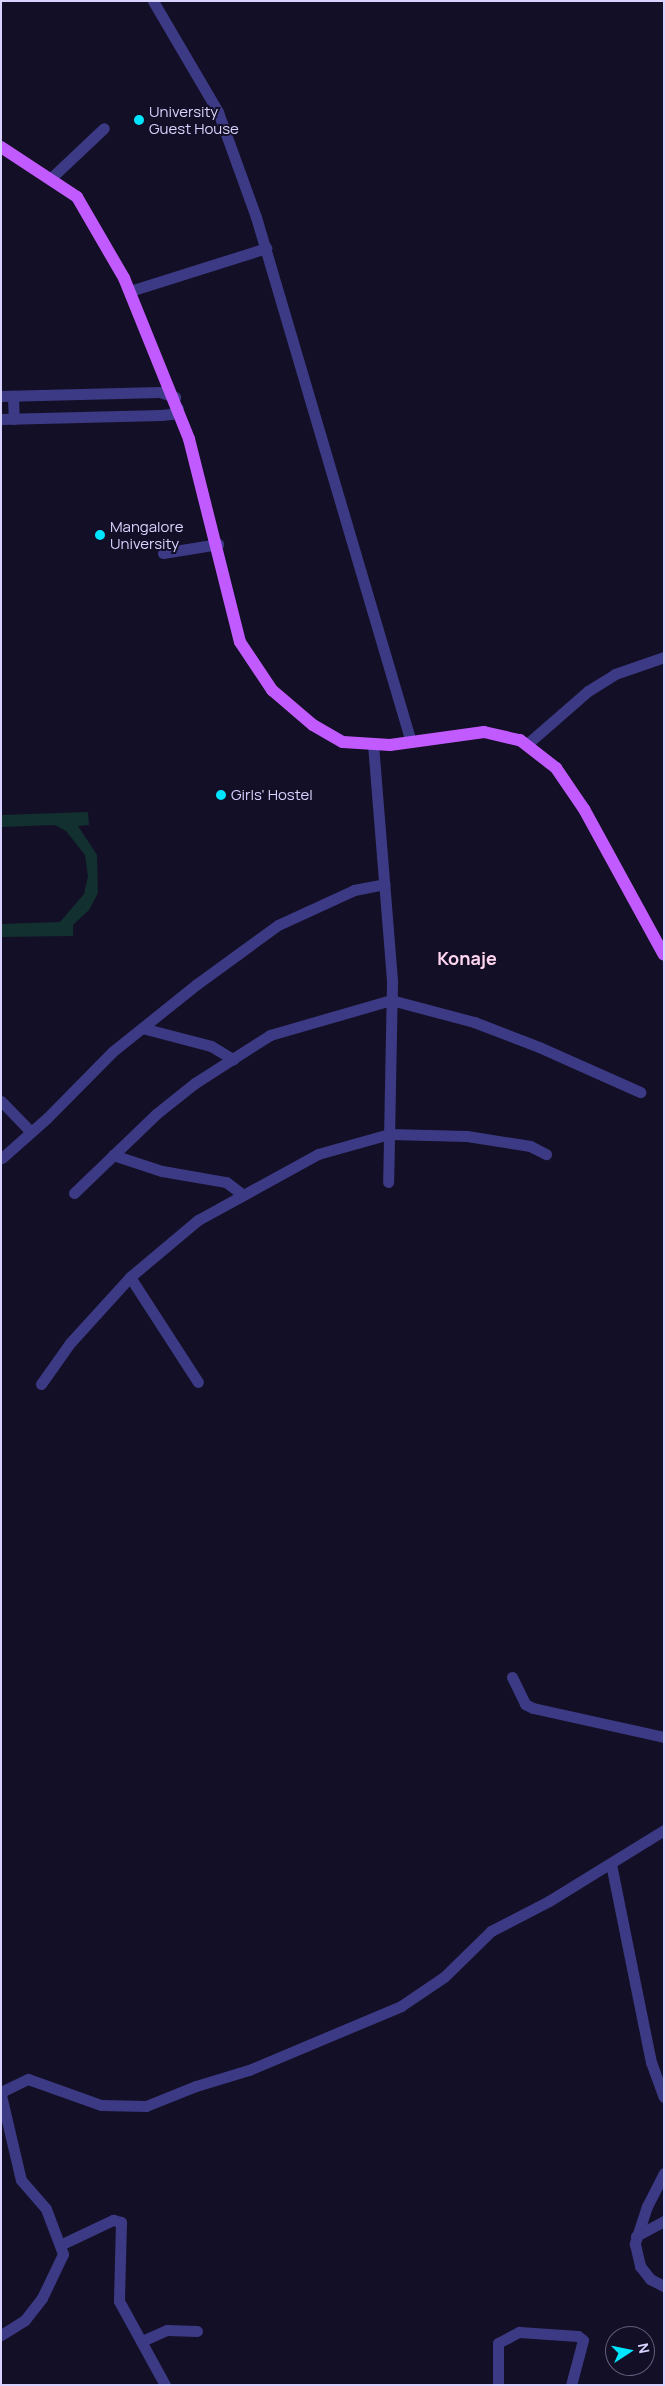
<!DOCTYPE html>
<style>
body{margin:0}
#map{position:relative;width:665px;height:2386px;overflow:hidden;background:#130f26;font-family:Manrope,sans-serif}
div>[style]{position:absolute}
.green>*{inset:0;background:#12302f}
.minor>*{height:11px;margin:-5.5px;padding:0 5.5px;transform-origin:5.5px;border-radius:5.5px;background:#3d3a85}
.major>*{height:12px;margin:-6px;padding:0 6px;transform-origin:6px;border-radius:6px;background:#c25bff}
.dots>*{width:14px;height:14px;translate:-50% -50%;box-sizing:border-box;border:2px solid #130f26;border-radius:50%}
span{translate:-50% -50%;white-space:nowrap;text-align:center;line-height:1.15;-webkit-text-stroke:4px #130f26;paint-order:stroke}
.poi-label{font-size:15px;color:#d9d4ff}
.left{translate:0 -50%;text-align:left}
.quarter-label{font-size:18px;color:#ffd6f0;font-weight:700}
.frame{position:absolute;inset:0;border:2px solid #d9d4ff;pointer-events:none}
.north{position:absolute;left:605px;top:2326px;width:50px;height:50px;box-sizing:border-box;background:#130f26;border:1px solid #625e7d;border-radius:50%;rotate:79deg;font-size:14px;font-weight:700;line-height:20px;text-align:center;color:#d9d4ff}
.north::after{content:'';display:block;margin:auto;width:18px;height:22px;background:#00e5ff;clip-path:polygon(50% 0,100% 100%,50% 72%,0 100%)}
</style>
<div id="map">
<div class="green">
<i style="clip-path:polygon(88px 812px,89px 825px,78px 826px,97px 855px,98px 893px,89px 910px,73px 925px,73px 936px,1px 937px,1px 924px,60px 922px,84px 894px,88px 876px,85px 855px,66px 831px,55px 825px,1px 827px,1px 815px)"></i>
</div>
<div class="minor">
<i style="left:153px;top:1px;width:129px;rotate:59.6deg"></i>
<i style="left:218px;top:112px;width:112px;rotate:70.1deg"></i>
<i style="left:256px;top:217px;width:547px;rotate:73.55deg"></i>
<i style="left:50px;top:179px;width:74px;rotate:-43.4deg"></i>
<i style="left:130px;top:291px;width:143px;rotate:-17.5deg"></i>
<i style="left:1px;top:396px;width:159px;rotate:-1.4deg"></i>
<i style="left:160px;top:392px;width:16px;rotate:18deg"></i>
<i style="left:13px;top:396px;width:23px;rotate:88deg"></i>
<i style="left:1px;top:419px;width:160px;rotate:-1.4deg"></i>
<i style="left:161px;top:415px;width:10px;rotate:-6deg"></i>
<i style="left:171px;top:414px;width:9px;rotate:-41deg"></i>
<i style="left:163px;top:553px;width:56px;rotate:-9.3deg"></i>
<i style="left:373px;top:744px;width:239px;rotate:85.4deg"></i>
<i style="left:392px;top:982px;width:200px;rotate:91.1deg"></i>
<i style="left:526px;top:745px;width:82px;rotate:-41.1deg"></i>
<i style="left:588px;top:691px;width:32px;rotate:-32deg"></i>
<i style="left:615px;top:674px;width:52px;rotate:-19.1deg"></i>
<i style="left:142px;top:1028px;width:71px;rotate:14.6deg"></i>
<i style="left:211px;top:1046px;width:26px;rotate:31deg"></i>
<i style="left:1px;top:1101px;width:43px;rotate:45.9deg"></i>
<i style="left:113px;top:1155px;width:52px;rotate:18.1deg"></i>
<i style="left:162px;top:1171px;width:65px;rotate:9.8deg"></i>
<i style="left:226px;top:1182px;width:21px;rotate:37deg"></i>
<i style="left:2px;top:1158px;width:60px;rotate:-41.6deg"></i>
<i style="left:47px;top:1118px;width:93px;rotate:-45.4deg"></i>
<i style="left:112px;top:1052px;width:109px;rotate:-38.7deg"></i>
<i style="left:197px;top:984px;width:100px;rotate:-36.1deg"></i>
<i style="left:278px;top:925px;width:84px;rotate:-24.7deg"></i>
<i style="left:354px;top:890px;width:31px;rotate:-11deg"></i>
<i style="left:74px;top:1193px;width:114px;rotate:-43.9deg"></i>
<i style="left:156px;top:1114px;width:50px;rotate:-38.5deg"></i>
<i style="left:195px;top:1083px;width:89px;rotate:-32.6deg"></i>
<i style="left:270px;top:1035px;width:126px;rotate:-16.1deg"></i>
<i style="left:391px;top:1000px;width:86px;rotate:14.8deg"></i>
<i style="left:474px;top:1022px;width:70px;rotate:21deg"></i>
<i style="left:539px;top:1047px;width:111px;rotate:24deg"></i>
<i style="left:130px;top:1277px;width:125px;rotate:57.1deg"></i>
<i style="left:41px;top:1384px;width:50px;rotate:-54.7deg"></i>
<i style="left:70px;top:1343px;width:89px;rotate:-47.7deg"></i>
<i style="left:130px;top:1277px;width:89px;rotate:-40deg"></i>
<i style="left:198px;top:1220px;width:137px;rotate:-28.8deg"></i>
<i style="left:318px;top:1154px;width:74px;rotate:-15.7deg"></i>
<i style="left:389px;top:1134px;width:78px;rotate:1.5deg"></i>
<i style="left:467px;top:1136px;width:64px;rotate:9deg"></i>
<i style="left:530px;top:1146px;width:18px;rotate:27deg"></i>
<i style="left:512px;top:1677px;width:30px;rotate:64deg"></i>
<i style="left:525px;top:1704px;width:9px;rotate:27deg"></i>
<i style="left:533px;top:1708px;width:134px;rotate:12.5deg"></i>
<i style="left:611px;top:1864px;width:202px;rotate:78.6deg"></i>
<i style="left:651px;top:2062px;width:37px;rotate:70deg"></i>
<i style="left:1px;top:2092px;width:30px;rotate:-26deg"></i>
<i style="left:28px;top:2079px;width:77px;rotate:19.6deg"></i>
<i style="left:101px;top:2105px;width:45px;rotate:1.3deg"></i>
<i style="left:146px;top:2106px;width:54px;rotate:-21.8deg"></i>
<i style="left:196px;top:2086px;width:55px;rotate:-16.8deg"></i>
<i style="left:249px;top:2070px;width:165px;rotate:-22.8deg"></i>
<i style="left:401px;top:2006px;width:52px;rotate:-34deg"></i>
<i style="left:444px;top:1977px;width:66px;rotate:-44.4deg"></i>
<i style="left:491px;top:1931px;width:65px;rotate:-27.3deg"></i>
<i style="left:549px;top:1901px;width:135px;rotate:-31.7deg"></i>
<i style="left:1px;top:2095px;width:87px;rotate:76.8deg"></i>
<i style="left:21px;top:2180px;width:38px;rotate:49deg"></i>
<i style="left:46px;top:2209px;width:48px;rotate:69.3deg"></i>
<i style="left:63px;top:2254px;width:49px;rotate:115.5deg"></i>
<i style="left:42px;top:2298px;width:28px;rotate:128deg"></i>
<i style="left:25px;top:2320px;width:28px;rotate:148deg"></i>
<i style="left:664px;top:2173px;width:37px;rotate:117deg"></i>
<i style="left:647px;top:2206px;width:40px;rotate:108deg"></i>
<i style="left:635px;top:2244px;width:23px;rotate:77deg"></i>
<i style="left:640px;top:2266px;width:16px;rotate:52deg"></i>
<i style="left:650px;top:2279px;width:16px;rotate:27deg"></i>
<i style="left:636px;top:2236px;width:32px;rotate:-28deg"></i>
<i style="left:60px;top:2245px;width:59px;rotate:-25.3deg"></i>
<i style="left:113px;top:2220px;width:8px;rotate:14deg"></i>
<i style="left:121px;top:2222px;width:79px;rotate:91.5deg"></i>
<i style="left:119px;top:2301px;width:96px;rotate:61.3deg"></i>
<i style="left:142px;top:2341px;width:27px;rotate:-24deg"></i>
<i style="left:167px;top:2330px;width:30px;rotate:2deg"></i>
<i style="left:498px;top:2385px;width:42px;rotate:-90deg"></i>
<i style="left:498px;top:2343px;width:24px;rotate:-28deg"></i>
<i style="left:519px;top:2332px;width:59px;rotate:3.9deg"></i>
<i style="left:578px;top:2336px;width:6px;rotate:39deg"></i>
<i style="left:583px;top:2340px;width:47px;rotate:104.9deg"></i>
</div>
<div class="major">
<i style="left:1px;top:147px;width:91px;rotate:33.3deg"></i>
<i style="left:77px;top:197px;width:94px;rotate:59.9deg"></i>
<i style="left:124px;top:278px;width:174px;rotate:68deg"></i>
<i style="left:189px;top:439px;width:209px;rotate:75.9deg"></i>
<i style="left:240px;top:642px;width:58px;rotate:56.3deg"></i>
<i style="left:272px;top:690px;width:54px;rotate:40.5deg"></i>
<i style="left:313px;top:725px;width:34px;rotate:30deg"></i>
<i style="left:343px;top:742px;width:47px;rotate:3.7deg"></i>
<i style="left:390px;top:745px;width:95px;rotate:-7.9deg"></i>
<i style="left:484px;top:732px;width:37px;rotate:13deg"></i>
<i style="left:520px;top:740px;width:46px;rotate:37.9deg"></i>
<i style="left:556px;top:768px;width:50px;rotate:55.7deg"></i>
<i style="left:584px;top:809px;width:166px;rotate:61.3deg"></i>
</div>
<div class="dots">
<i style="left:139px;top:120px;background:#00e5ff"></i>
<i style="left:100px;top:535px;background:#00e5ff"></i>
<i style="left:221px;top:795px;background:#00e5ff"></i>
</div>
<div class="poi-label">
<span class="left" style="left:149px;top:120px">University<br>Guest House</span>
<span class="left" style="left:110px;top:535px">Mangalore<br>University</span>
<span class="left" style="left:231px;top:795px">Girls' Hostel</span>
</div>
<div class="quarter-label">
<span style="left:467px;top:958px">Konaje</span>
</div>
<div class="frame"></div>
<div class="north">N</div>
</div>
